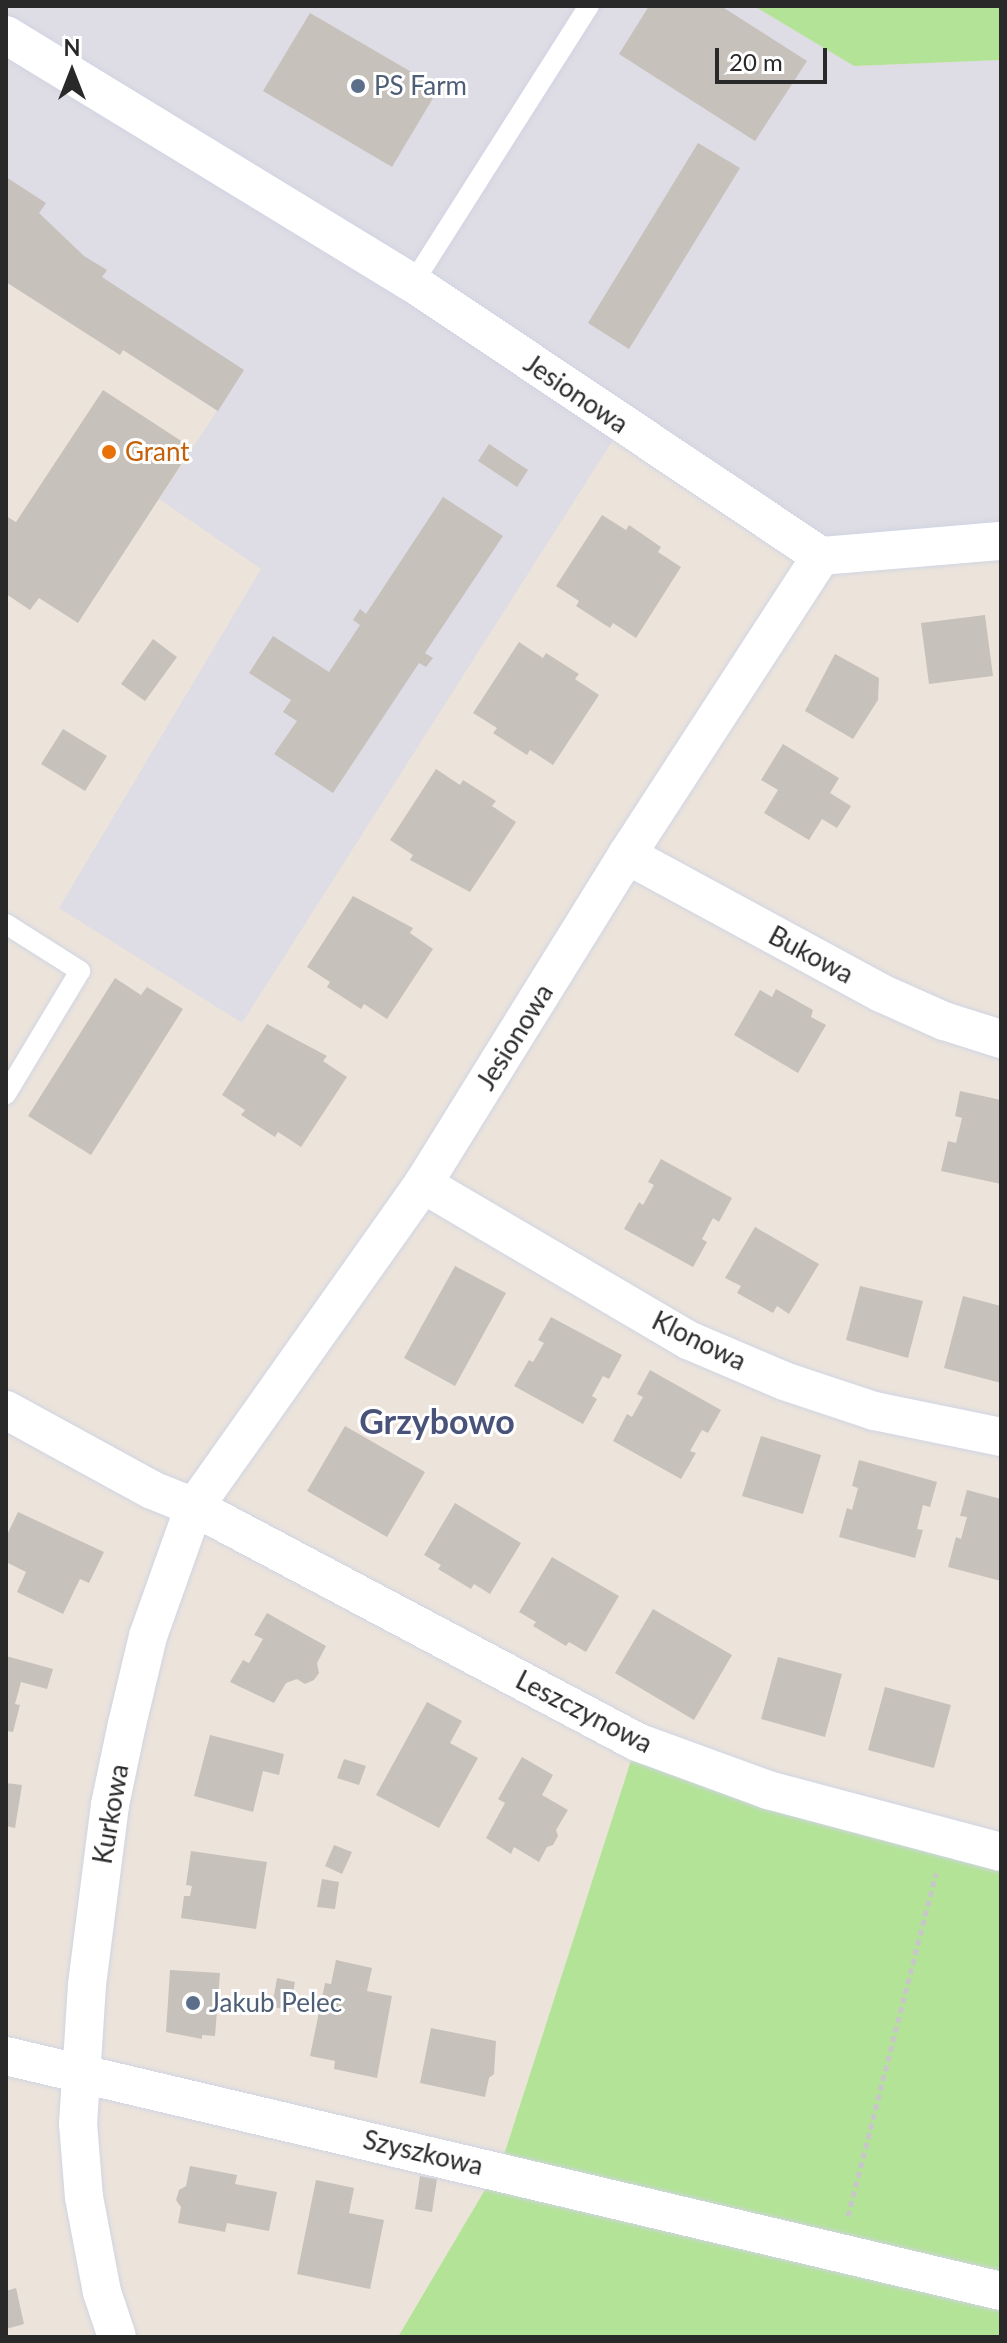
<!DOCTYPE html>
<style>
body{margin:0}
#map{position:relative;width:1007px;height:2343px;overflow:hidden;background:#ece4db;font-family:Lato,sans-serif}
div>[style]{position:absolute}
.industrial>*{inset:0;background:#dedce4}
.green>*{inset:0;background:#b3e397}
.building>*{inset:0;background:#c7c1bb}
.path>*{height:5px;margin-top:-2.5px;transform-origin:0;background:repeating-linear-gradient(90deg,#c7c7c7 0 6px,transparent 0 10px)}
.roads{filter:drop-shadow(0 0 2px #d0d4e3) drop-shadow(0 0 2px #d0d4e3)}
.service>*{height:20px;margin:-10px;padding:0 10px;transform-origin:10px;border-radius:10px;background:#fff}
.minor>*{height:38px;margin:-19px;padding:0 19px;transform-origin:19px;border-radius:19px;background:#fff}
.dots>*{width:22px;height:22px;translate:-50% -50%;box-sizing:border-box;border:4px solid #fff;border-radius:50%}
span{translate:-50% -50%;white-space:nowrap;text-align:center;line-height:1.15;-webkit-text-stroke:6px #fff;paint-order:stroke}
.service-label{font-size:26px;color:#4e5e75}
.left{translate:0 -50%;text-align:left}
.street-label{font-size:26px;color:#292929}
.food-label{font-size:26px;color:#c56008}
.district-label{font-size:34px;color:#49537a;font-weight:700}
.frame{position:absolute;inset:0;border:8px solid #292929;pointer-events:none}
.north{position:absolute;left:32px;top:32px;width:80px;height:80px;-webkit-text-stroke:6px #fff;paint-order:stroke;rotate:0deg;font-size:22px;font-weight:700;line-height:32px;text-align:center;color:#292929}
.north::after{content:'';display:block;margin:auto;width:28px;height:36px;background:#292929;clip-path:polygon(50% 0,100% 100%,50% 72%,0 100%)}
.scale{position:absolute;left:715px;top:48px;width:112px;height:36px;box-sizing:border-box;border:4px solid #292929;border-top:0;padding-left:10px;font-size:24px;line-height:28px;white-space:nowrap;color:#292929;-webkit-text-stroke:6px #fff;paint-order:stroke}
</style>
<div id="map">
<div class="industrial">
<i style="clip-path:polygon(6px 6px,754px 6px,854px 66px,1001px 60px,1001px 541px,821px 556px,622px 426px,242px 1023px,59px 908px,261px 569px,159px 499px,217px 411px,123px 350px,120px 355px,6px 282px)"></i>
</div>
<div class="green">
<i style="clip-path:polygon(754px 6px,1001px 6px,1001px 60px,854px 66px)"></i>
<i style="clip-path:polygon(637px 1742px,1001px 1852px,1001px 2337px,398px 2337px,502px 2161px)"></i>
</div>
<div class="building">
<i style="clip-path:polygon(649px 6px,721px 6px,807px 61px,755px 141px,619px 54px)"></i>
<i style="clip-path:polygon(310px 13px,439px 88px,392px 167px,263px 91px)"></i>
<i style="clip-path:polygon(698px 143px,740px 168px,629px 349px,588px 323px)"></i>
<i style="clip-path:polygon(6px 177px,46px 203px,39px 213px,84px 256px,107px 270px,102px 277px,244px 370px,218px 411px,123px 350px,120px 355px,6px 282px)"></i>
<i style="clip-path:polygon(103px 390px,192px 448px,78px 623px,39px 598px,30px 610px,6px 594px,6px 516px,16px 522px)"></i>
<i style="clip-path:polygon(489px 444px,528px 470px,517px 487px,478px 461px)"></i>
<i style="clip-path:polygon(443px 497px,503px 536px,425px 653px,433px 658px,426px 667px,419px 663px,333px 793px,274px 754px,297px 721px,283px 712px,291px 700px,249px 673px,273px 636px,329px 672px,360px 625px,353px 620px,360px 609px,366px 614px)"></i>
<i style="clip-path:polygon(602px 515px,626px 530px,629px 525px,661px 547px,658px 552px,681px 567px,636px 638px,613px 623px,610px 628px,576px 606px,579px 601px,556px 586px)"></i>
<i style="clip-path:polygon(985px 615px,993px 676px,929px 684px,921px 623px)"></i>
<i style="clip-path:polygon(153px 639px,177px 657px,145px 701px,121px 684px)"></i>
<i style="clip-path:polygon(519px 642px,543px 658px,546px 653px,579px 674px,575px 679px,599px 695px,553px 765px,530px 750px,527px 755px,493px 733px,497px 728px,473px 713px)"></i>
<i style="clip-path:polygon(835px 654px,879px 678px,878px 700px,853px 739px,805px 711px)"></i>
<i style="clip-path:polygon(63px 729px,107px 756px,85px 791px,41px 764px)"></i>
<i style="clip-path:polygon(783px 744px,839px 778px,830px 793px,851px 806px,837px 828px,822px 819px,809px 840px,764px 813px,778px 790px,761px 780px)"></i>
<i style="clip-path:polygon(436px 769px,460px 785px,463px 780px,496px 801px,492px 806px,516px 822px,470px 892px,410px 860px,413px 855px,390px 840px)"></i>
<i style="clip-path:polygon(353px 896px,413px 928px,410px 933px,433px 949px,387px 1019px,364px 1004px,361px 1009px,327px 987px,330px 982px,307px 967px)"></i>
<i style="clip-path:polygon(115px 978px,141px 995px,147px 987px,183px 1009px,91px 1155px,28px 1116px)"></i>
<i style="clip-path:polygon(776px 989px,813px 1010px,811px 1017px,826px 1025px,798px 1073px,734px 1035px,760px 990px,772px 997px)"></i>
<i style="clip-path:polygon(267px 1024px,327px 1056px,323px 1061px,347px 1077px,301px 1147px,278px 1132px,275px 1137px,241px 1115px,245px 1110px,222px 1095px)"></i>
<i style="clip-path:polygon(960px 1091px,1001px 1100px,1001px 1184px,941px 1171px,948px 1141px,956px 1143px,962px 1118px,955px 1116px)"></i>
<i style="clip-path:polygon(661px 1159px,732px 1198px,719px 1222px,713px 1218px,702px 1239px,707px 1242px,693px 1267px,624px 1229px,639px 1202px,643px 1205px,654px 1185px,648px 1182px)"></i>
<i style="clip-path:polygon(755px 1227px,819px 1264px,789px 1314px,777px 1306px,773px 1313px,737px 1293px,741px 1286px,725px 1278px)"></i>
<i style="clip-path:polygon(455px 1266px,506px 1293px,455px 1386px,404px 1358px)"></i>
<i style="clip-path:polygon(860px 1286px,923px 1301px,908px 1358px,846px 1340px)"></i>
<i style="clip-path:polygon(963px 1296px,1001px 1306px,1001px 1383px,944px 1368px)"></i>
<i style="clip-path:polygon(551px 1317px,622px 1355px,609px 1379px,603px 1376px,592px 1396px,597px 1399px,583px 1424px,514px 1386px,529px 1360px,533px 1362px,544px 1343px,538px 1340px)"></i>
<i style="clip-path:polygon(650px 1370px,721px 1410px,708px 1433px,702px 1430px,690px 1451px,696px 1453px,681px 1479px,613px 1441px,627px 1414px,632px 1417px,643px 1397px,637px 1394px)"></i>
<i style="clip-path:polygon(345px 1426px,425px 1472px,387px 1537px,307px 1491px)"></i>
<i style="clip-path:polygon(761px 1436px,821px 1455px,803px 1514px,742px 1496px)"></i>
<i style="clip-path:polygon(859px 1460px,937px 1482px,930px 1507px,923px 1505px,917px 1529px,923px 1530px,915px 1558px,839px 1537px,847px 1508px,852px 1510px,858px 1488px,852px 1486px)"></i>
<i style="clip-path:polygon(967px 1490px,1001px 1499px,1001px 1581px,948px 1567px,956px 1537px,961px 1539px,967px 1517px,960px 1516px)"></i>
<i style="clip-path:polygon(455px 1503px,521px 1543px,490px 1594px,474px 1584px,471px 1589px,438px 1569px,441px 1565px,424px 1555px)"></i>
<i style="clip-path:polygon(18px 1512px,104px 1552px,89px 1583px,80px 1579px,63px 1614px,17px 1592px,26px 1572px,6px 1562px,6px 1537px)"></i>
<i style="clip-path:polygon(552px 1557px,619px 1596px,586px 1652px,569px 1642px,566px 1646px,533px 1626px,536px 1622px,519px 1612px)"></i>
<i style="clip-path:polygon(653px 1609px,732px 1655px,694px 1720px,615px 1673px)"></i>
<i style="clip-path:polygon(267px 1613px,326px 1646px,317px 1663px,319px 1673px,314px 1680px,305px 1684px,297px 1679px,286px 1683px,274px 1703px,230px 1682px,243px 1660px,249px 1663px,263px 1639px,254px 1635px)"></i>
<i style="clip-path:polygon(6px 1656px,53px 1669px,47px 1689px,21px 1682px,15px 1704px,20px 1705px,13px 1732px,6px 1731px)"></i>
<i style="clip-path:polygon(778px 1657px,842px 1674px,825px 1737px,761px 1719px)"></i>
<i style="clip-path:polygon(885px 1687px,951px 1705px,934px 1768px,868px 1750px)"></i>
<i style="clip-path:polygon(427px 1702px,462px 1721px,450px 1743px,478px 1758px,439px 1828px,376px 1795px)"></i>
<i style="clip-path:polygon(210px 1735px,284px 1754px,279px 1775px,263px 1771px,253px 1812px,194px 1796px)"></i>
<i style="clip-path:polygon(522px 1757px,553px 1775px,542px 1795px,568px 1810px,556px 1830px,558px 1836px,553px 1845px,547px 1847px,539px 1862px,514px 1847px,511px 1854px,486px 1838px,505px 1803px,498px 1799px)"></i>
<i style="clip-path:polygon(344px 1759px,366px 1766px,359px 1785px,337px 1778px)"></i>
<i style="clip-path:polygon(6px 1783px,22px 1785px,15px 1828px,6px 1826px)"></i>
<i style="clip-path:polygon(334px 1845px,352px 1852px,342px 1874px,325px 1866px)"></i>
<i style="clip-path:polygon(191px 1851px,267px 1862px,256px 1929px,181px 1918px,184px 1896px,190px 1896px,192px 1886px,186px 1885px)"></i>
<i style="clip-path:polygon(322px 1879px,339px 1882px,335px 1909px,317px 1907px)"></i>
<i style="clip-path:polygon(336px 1960px,372px 1968px,367px 1991px,392px 1996px,377px 2078px,334px 2069px,335px 2061px,310px 2056px,325px 1983px,331px 1984px)"></i>
<i style="clip-path:polygon(170px 1970px,220px 1973px,215px 2036px,202px 2035px,202px 2039px,166px 2032px)"></i>
<i style="clip-path:polygon(277px 1978px,295px 1982px,290px 2010px,272px 2007px)"></i>
<i style="clip-path:polygon(431px 2028px,496px 2041px,494px 2074px,489px 2078px,485px 2097px,420px 2083px)"></i>
<i style="clip-path:polygon(190px 2166px,237px 2175px,235px 2184px,277px 2192px,269px 2231px,227px 2223px,225px 2232px,178px 2223px,181px 2207px,176px 2200px,179px 2190px,186px 2186px)"></i>
<i style="clip-path:polygon(420px 2176px,437px 2179px,432px 2212px,415px 2209px)"></i>
<i style="clip-path:polygon(316px 2180px,354px 2188px,349px 2213px,384px 2220px,370px 2289px,297px 2274px)"></i>
<i style="clip-path:polygon(16px 2288px,24px 2324px,6px 2329px,6px 2291px)"></i>
</div>
<div class="path">
<i style="left:848px;top:2216px;width:354px;rotate:-75.6deg"></i>
</div>
<div class="roads">
<div class="service">
<i style="left:413px;top:283px;width:328px;rotate:-57.6deg"></i>
<i style="left:6px;top:924px;width:88px;rotate:32.4deg"></i>
<i style="left:80px;top:971px;width:144px;rotate:121deg"></i>
</div>
<div class="minor">
<i style="left:6px;top:35px;width:477px;rotate:31.4deg"></i>
<i style="left:413px;top:283px;width:491px;rotate:33.8deg"></i>
<i style="left:821px;top:556px;width:356px;rotate:123deg"></i>
<i style="left:627px;top:855px;width:387px;rotate:121.8deg"></i>
<i style="left:423px;top:1184px;width:396px;rotate:125.3deg"></i>
<i style="left:194px;top:1507px;width:501px;rotate:27.94deg"></i>
<i style="left:637px;top:1742px;width:140px;rotate:20.1deg"></i>
<i style="left:768px;top:1790px;width:241px;rotate:14.9deg"></i>
<i style="left:821px;top:556px;width:181px;rotate:-4.8deg"></i>
<i style="left:627px;top:855px;width:289px;rotate:28.5deg"></i>
<i style="left:881px;top:993px;width:69px;rotate:24deg"></i>
<i style="left:944px;top:1021px;width:60px;rotate:17.5deg"></i>
<i style="left:423px;top:1184px;width:308px;rotate:30.5deg"></i>
<i style="left:688px;top:1340px;width:104px;rotate:23.1deg"></i>
<i style="left:784px;top:1381px;width:95px;rotate:18.4deg"></i>
<i style="left:874px;top:1411px;width:130px;rotate:11.6deg"></i>
<i style="left:6px;top:1410px;width:166px;rotate:28.7deg"></i>
<i style="left:152px;top:1490px;width:45px;rotate:22deg"></i>
<i style="left:194px;top:1507px;width:137px;rotate:109.6deg"></i>
<i style="left:148px;top:1636px;width:90px;rotate:103.4deg"></i>
<i style="left:127px;top:1724px;width:83px;rotate:101.9deg"></i>
<i style="left:110px;top:1805px;width:181px;rotate:97.3deg"></i>
<i style="left:87px;top:1985px;width:138px;rotate:93.7deg"></i>
<i style="left:78px;top:2123px;width:74px;rotate:85.4deg"></i>
<i style="left:84px;top:2197px;width:97px;rotate:79.3deg"></i>
<i style="left:102px;top:2292px;width:47px;rotate:71.6deg"></i>
<i style="left:6px;top:2056px;width:1022px;rotate:13.29deg"></i>
</div>
</div>
<div class="dots">
<i style="left:358px;top:86px;background:#5c6f8a"></i>
<i style="left:109px;top:452px;background:#e8710a"></i>
<i style="left:193px;top:2003px;background:#5c6f8a"></i>
</div>
<div class="service-label">
<span class="left" style="left:374px;top:86px">PS Farm</span>
<span class="left" style="left:209px;top:2003px">Jakub Pelec</span>
</div>
<div class="street-label">
<span style="left:576px;top:394px;rotate:34deg">Jesionowa</span>
<span style="left:811px;top:955px;rotate:28deg">Bukowa</span>
<span style="left:515px;top:1037px;rotate:-58deg">Jesionowa</span>
<span style="left:699px;top:1341px;rotate:26deg">Klonowa</span>
<span style="left:584px;top:1712px;rotate:27deg">Leszczynowa</span>
<span style="left:111px;top:1814px;rotate:-80deg">Kurkowa</span>
<span style="left:423px;top:2153px;rotate:13deg">Szyszkowa</span>
</div>
<div class="food-label">
<span class="left" style="left:125px;top:452px">Grant</span>
</div>
<div class="district-label">
<span style="left:437px;top:1421px">Grzybowo</span>
</div>
<div class="frame"></div>
<div class="north">N</div>
<div class="scale">20 m</div>
</div>
